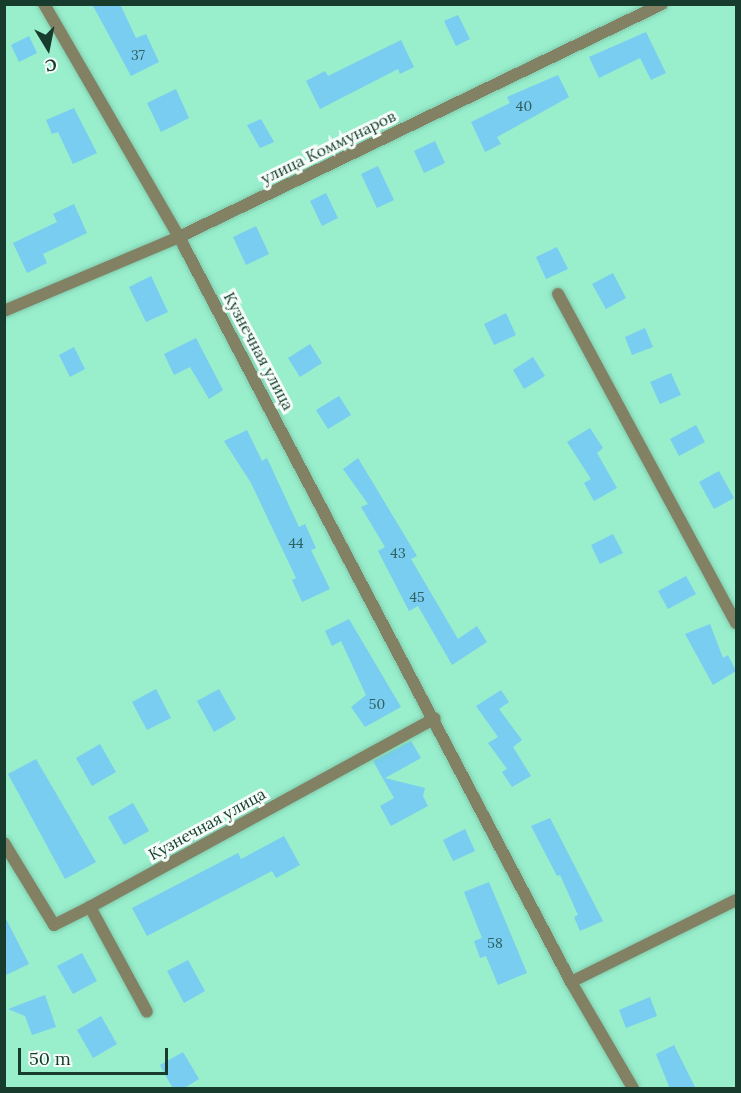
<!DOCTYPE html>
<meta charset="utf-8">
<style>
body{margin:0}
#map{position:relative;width:741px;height:1093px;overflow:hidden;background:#9ec;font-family:Lora,serif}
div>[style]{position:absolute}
.building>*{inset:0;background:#78cdf0}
.roads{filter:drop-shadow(0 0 2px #7fcaac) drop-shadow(0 0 2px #7fcaac)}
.street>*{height:12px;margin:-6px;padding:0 6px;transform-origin:6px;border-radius:6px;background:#828164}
span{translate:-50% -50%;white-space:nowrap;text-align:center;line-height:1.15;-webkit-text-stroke:6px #f5fdf9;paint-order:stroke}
.number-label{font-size:14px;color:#2f605e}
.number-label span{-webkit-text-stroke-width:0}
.street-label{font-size:16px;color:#173b2d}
.frame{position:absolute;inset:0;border:6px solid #173b2d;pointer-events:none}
.north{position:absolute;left:18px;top:18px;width:60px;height:60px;-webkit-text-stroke:4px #f5fdf9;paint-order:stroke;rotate:170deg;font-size:16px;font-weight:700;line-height:24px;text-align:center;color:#173b2d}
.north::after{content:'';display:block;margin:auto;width:21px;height:27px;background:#173b2d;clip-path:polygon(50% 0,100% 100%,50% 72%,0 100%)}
.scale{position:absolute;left:18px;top:1048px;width:150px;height:27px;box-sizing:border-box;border:3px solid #173b2d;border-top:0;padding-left:8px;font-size:18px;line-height:21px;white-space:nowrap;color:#173b2d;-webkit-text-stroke:4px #f5fdf9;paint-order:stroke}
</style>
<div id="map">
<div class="building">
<i style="clip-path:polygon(92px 4px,120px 4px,136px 38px,146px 34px,159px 62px,131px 76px)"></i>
<i style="clip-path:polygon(458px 15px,470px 39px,456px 46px,444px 21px)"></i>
<i style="clip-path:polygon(646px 32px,666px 73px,651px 80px,640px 58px,599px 78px,589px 57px)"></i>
<i style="clip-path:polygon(29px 36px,37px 53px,19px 62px,11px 45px)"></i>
<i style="clip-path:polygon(401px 40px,414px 67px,400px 74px,398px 69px,320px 109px,306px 81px,325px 71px,328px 76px)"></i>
<i style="clip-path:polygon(558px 75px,569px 97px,497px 137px,501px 144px,485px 152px,471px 122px,510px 103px,507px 97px)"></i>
<i style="clip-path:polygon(176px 89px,189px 118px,161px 132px,147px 103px)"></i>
<i style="clip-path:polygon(74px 108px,97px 153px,73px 164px,58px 132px,52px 134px,46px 120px)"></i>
<i style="clip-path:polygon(261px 119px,274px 142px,260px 148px,247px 125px)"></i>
<i style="clip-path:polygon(435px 141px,445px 163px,424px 173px,414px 151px)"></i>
<i style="clip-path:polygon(378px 166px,394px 200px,377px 208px,361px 174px)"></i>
<i style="clip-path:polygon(326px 193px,338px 218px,322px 226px,310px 201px)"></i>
<i style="clip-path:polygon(74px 204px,87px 233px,43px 254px,47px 263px,27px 273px,13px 243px,57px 222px,53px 214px)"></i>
<i style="clip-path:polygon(256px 226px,269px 254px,246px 265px,233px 237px)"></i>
<i style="clip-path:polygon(557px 247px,568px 269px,546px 279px,536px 257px)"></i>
<i style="clip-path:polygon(613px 273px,626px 298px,606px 309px,592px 284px)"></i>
<i style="clip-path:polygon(151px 276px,168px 312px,146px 322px,129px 287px)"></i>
<i style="clip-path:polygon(506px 313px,516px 335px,494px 345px,484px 324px)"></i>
<i style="clip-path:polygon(645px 328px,653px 347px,632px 355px,625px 337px)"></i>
<i style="clip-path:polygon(196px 338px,223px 390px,209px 399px,190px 367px,174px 375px,164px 354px)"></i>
<i style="clip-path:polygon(310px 344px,322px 363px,300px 377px,288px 358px)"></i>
<i style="clip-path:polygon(74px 347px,85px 369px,70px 377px,59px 355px)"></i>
<i style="clip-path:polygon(533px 357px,545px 376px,524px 389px,513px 370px)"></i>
<i style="clip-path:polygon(671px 373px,681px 395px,660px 404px,650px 382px)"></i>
<i style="clip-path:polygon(339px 396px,351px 415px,328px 429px,316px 410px)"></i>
<i style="clip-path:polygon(696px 425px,705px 442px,679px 456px,670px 439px)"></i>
<i style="clip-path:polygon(590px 428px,603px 448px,597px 453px,617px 488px,594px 501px,584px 483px,591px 479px,567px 442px)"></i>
<i style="clip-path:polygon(247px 430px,262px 461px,267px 458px,299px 527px,305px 524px,316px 548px,311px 550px,330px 589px,302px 602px,292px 580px,296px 578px,251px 483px,224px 441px)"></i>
<i style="clip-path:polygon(358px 458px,417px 556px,411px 559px,458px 639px,477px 626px,487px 642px,452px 665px,418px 606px,409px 611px,378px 551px,385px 547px,361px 507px,368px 504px,343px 469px)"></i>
<i style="clip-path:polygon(719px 471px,734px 498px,714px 509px,699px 482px)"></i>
<i style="clip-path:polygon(613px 534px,623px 553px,600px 564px,591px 545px)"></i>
<i style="clip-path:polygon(686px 576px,696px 594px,668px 609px,658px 591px)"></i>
<i style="clip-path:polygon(349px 619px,401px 707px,365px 727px,351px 707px,366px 695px,341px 641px,332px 646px,325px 631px)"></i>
<i style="clip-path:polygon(710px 624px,723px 658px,728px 655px,736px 671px,713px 685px,685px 634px)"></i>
<i style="clip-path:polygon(156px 689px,171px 718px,147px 730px,132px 702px)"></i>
<i style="clip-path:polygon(219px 689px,236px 719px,214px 732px,197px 701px)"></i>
<i style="clip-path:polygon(501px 690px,509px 702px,499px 709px,522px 740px,513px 747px,531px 776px,512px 787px,502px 772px,507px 769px,488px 743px,498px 737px,476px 706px)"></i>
<i style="clip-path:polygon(411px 741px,421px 758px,385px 778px,425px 788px,423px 796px,428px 806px,391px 826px,380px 806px,394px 798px,373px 761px)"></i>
<i style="clip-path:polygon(100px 744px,116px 772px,92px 786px,76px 758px)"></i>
<i style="clip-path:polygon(36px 759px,96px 862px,65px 879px,8px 774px)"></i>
<i style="clip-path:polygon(133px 803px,149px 831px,124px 845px,108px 817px)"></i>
<i style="clip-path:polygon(550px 818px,603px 921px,580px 931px,574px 917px,578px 915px,560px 875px,557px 876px,531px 826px)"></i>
<i style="clip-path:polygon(465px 829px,475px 851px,453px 861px,443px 840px)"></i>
<i style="clip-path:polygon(284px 836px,300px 865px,276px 878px,272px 871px,147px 936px,132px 908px,238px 853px,241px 859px)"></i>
<i style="clip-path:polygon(489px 882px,527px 973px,498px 985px,486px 956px,480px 958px,474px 941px,482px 938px,464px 892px)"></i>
<i style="clip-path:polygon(4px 915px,29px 964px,4px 976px)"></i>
<i style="clip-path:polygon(82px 953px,97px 981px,73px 994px,57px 966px)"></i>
<i style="clip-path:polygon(188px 960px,205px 991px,184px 1003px,167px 971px)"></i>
<i style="clip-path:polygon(45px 995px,56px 1027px,32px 1035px,25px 1016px,8px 1009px)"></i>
<i style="clip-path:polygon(650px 997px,657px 1016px,626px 1028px,619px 1010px)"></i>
<i style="clip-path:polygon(101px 1016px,117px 1044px,93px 1058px,77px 1030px)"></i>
<i style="clip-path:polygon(674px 1045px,696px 1089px,670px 1089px,656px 1054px)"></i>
<i style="clip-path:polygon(183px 1052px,199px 1079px,183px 1089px,173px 1089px,160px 1065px)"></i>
</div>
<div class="roads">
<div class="street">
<i style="left:44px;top:4px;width:269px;rotate:59.9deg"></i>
<i style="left:179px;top:237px;width:842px;rotate:62.25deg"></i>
<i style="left:571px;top:982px;width:123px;rotate:59.7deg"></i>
<i style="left:558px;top:294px;width:374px;rotate:61.6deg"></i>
<i style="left:4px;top:311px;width:190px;rotate:-22.9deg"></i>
<i style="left:179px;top:237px;width:536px;rotate:-25.75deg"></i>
<i style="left:4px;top:843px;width:96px;rotate:58.6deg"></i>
<i style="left:54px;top:925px;width:40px;rotate:-26.6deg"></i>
<i style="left:90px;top:907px;width:119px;rotate:61.5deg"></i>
<i style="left:90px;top:907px;width:393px;rotate:-28.7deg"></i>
<i style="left:571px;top:982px;width:184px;rotate:-26.4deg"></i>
</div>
</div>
<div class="number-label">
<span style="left:138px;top:55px">37</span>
<span style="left:524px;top:106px">40</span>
<span style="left:296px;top:543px">44</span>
<span style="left:398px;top:553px">43</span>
<span style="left:417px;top:597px">45</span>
<span style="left:377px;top:704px">50</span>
<span style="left:495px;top:943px">58</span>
</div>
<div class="street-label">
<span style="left:328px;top:147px;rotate:-26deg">улица Коммунаров</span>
<span style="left:259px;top:351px;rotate:62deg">Кузнечная улица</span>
<span style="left:207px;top:824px;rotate:-29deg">Кузнечная улица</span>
</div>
<div class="frame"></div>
<div class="north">С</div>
<div class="scale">50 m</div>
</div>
